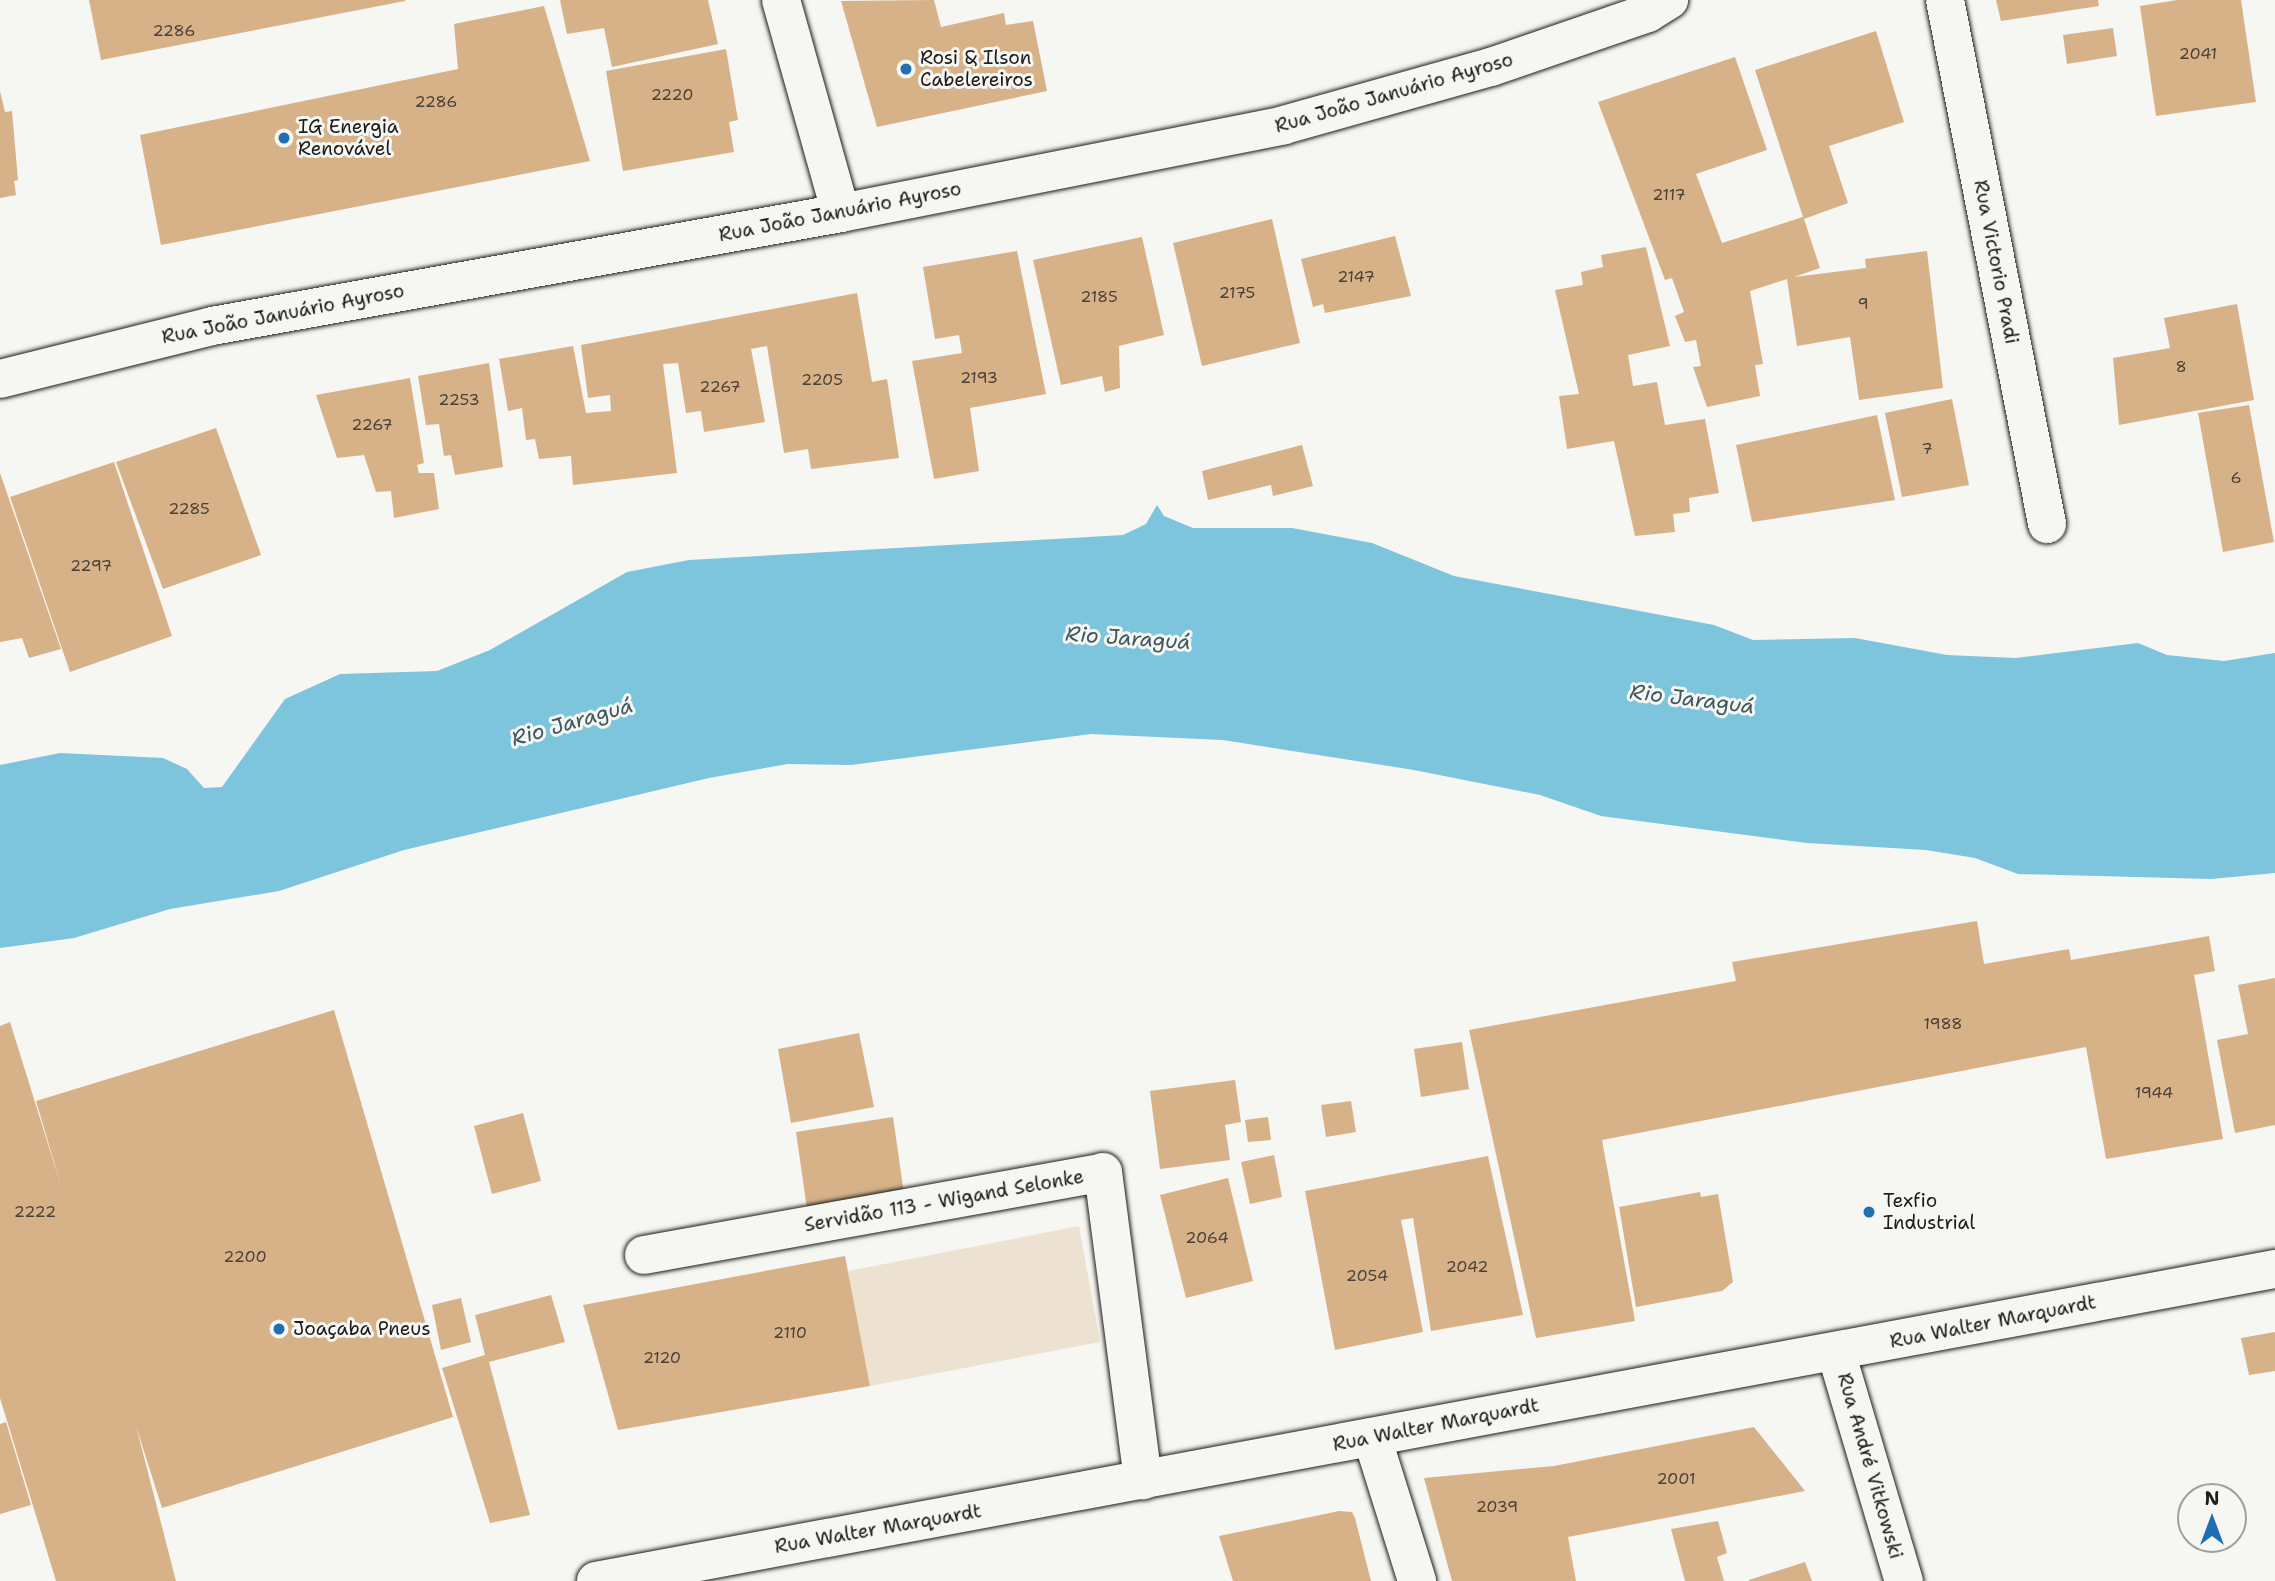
<!DOCTYPE html>
<meta charset="utf-8">
<style>
body{margin:0}
#map{position:relative;width:2275px;height:1581px;overflow:hidden;background:#f6f6f2;font-family:"Shantell Sans",sans-serif}
div>[style]{position:absolute}
.built>*{inset:0;background:#ede2d2}
.water>*{inset:0;background:#7cc5dd}
.building>*{inset:0;background:#d7b289}
.roads{filter:drop-shadow(0 0 2px #1c1c1c) drop-shadow(0 0 2px #1c1c1c)}
.street>*{height:38px;margin:-19px;padding:0 19px;transform-origin:19px;border-radius:19px;background:#f6f6f2}
.primary>*{height:38px;margin:-19px;padding:0 19px;transform-origin:19px;border-radius:19px;background:#f6f6f2}
.dots>*{width:19px;height:19px;translate:-50% -50%;box-sizing:border-box;border:4px solid #f6f6f2;border-radius:50%}
span{translate:-50% -50%;white-space:nowrap;text-align:center;line-height:1.15;-webkit-text-stroke:6px #f6f6f2;paint-order:stroke}
.number-label{font-size:16px;color:#4b4237}
.number-label span{-webkit-text-stroke-width:0}
.poi-label{font-size:19px;color:#1c1c1c}
.left{translate:0 -50%;text-align:left}
.street-label{font-size:19px;color:#1c1c1c}
.water-label{font-size:21px;color:#3e5760;font-style:italic}
.north{position:absolute;left:2177px;top:1483px;width:70px;height:70px;box-sizing:border-box;background:#f6f6f2;border:2px solid #9f9f9c;border-radius:50%;rotate:0deg;font-size:19px;font-weight:700;line-height:28px;text-align:center;color:#1c1c1c}
.north::after{content:'';display:block;margin:auto;width:24px;height:32px;background:#1f6fb2;clip-path:polygon(50% 0,100% 100%,50% 72%,0 100%)}
</style>
<div id="map">
<div class="built">
<i style="clip-path:polygon(1079px 1226px,1100px 1342px,870px 1386px,848px 1271px)"></i>
</div>
<div class="water">
<i style="clip-path:polygon(1157px 505px,1164px 516px,1193px 528px,1292px 528px,1372px 543px,1454px 576px,1714px 625px,1753px 640px,1855px 638px,1947px 655px,2016px 658px,2138px 643px,2167px 655px,2224px 661px,2275px 653px,2275px 873px,2211px 879px,2018px 874px,1975px 858px,1926px 850px,1807px 843px,1601px 816px,1540px 795px,1414px 770px,1223px 740px,1091px 734px,851px 765px,788px 764px,709px 778px,404px 850px,279px 891px,170px 909px,74px 938px,0 948px,0 765px,60px 753px,163px 758px,187px 769px,204px 788px,222px 787px,285px 699px,340px 674px,437px 671px,490px 650px,627px 572px,689px 560px,1123px 535px,1146px 524px)"></i>
</div>
<div class="building">
<i style="clip-path:polygon(89px 0,405px 0,405px 1px,101px 60px)"></i>
<i style="clip-path:polygon(560px 0,708px 0,718px 44px,612px 67px,604px 28px,567px 34px)"></i>
<i style="clip-path:polygon(934px 0,941px 27px,1004px 13px,1006px 25px,1033px 21px,1047px 91px,877px 127px,841px 1px)"></i>
<i style="clip-path:polygon(1996px 0,2098px 0,2099px 6px,2001px 21px)"></i>
<i style="clip-path:polygon(2177px 0,2241px 0,2256px 102px,2156px 116px,2140px 6px)"></i>
<i style="clip-path:polygon(544px 6px,590px 161px,161px 245px,140px 135px,458px 69px,454px 24px)"></i>
<i style="clip-path:polygon(2113px 28px,2117px 56px,2067px 64px,2063px 35px)"></i>
<i style="clip-path:polygon(1876px 31px,1904px 122px,1829px 146px,1848px 203px,1804px 219px,1820px 268px,1794px 277px,1866px 268px,1865px 259px,1927px 251px,1943px 388px,1859px 400px,1850px 337px,1797px 346px,1787px 279px,1750px 291px,1763px 364px,1755px 365px,1760px 396px,1707px 407px,1693px 367px,1701px 366px,1696px 340px,1685px 342px,1675px 316px,1684px 312px,1672px 278px,1665px 280px,1598px 102px,1735px 57px,1767px 150px,1696px 174px,1722px 243px,1803px 217px,1755px 70px)"></i>
<i style="clip-path:polygon(726px 49px,738px 120px,729px 122px,734px 152px,623px 171px,606px 71px)"></i>
<i style="clip-path:polygon(0 91px,5px 112px,12px 111px,18px 180px,14px 181px,16px 195px,0 198px)"></i>
<i style="clip-path:polygon(1272px 219px,1300px 343px,1202px 366px,1173px 243px)"></i>
<i style="clip-path:polygon(1395px 236px,1411px 296px,1325px 313px,1323px 304px,1313px 307px,1301px 259px)"></i>
<i style="clip-path:polygon(1142px 237px,1164px 335px,1119px 346px,1120px 388px,1105px 392px,1102px 376px,1061px 385px,1033px 260px)"></i>
<i style="clip-path:polygon(1646px 247px,1670px 346px,1628px 355px,1633px 386px,1657px 382px,1665px 425px,1705px 419px,1719px 493px,1689px 498px,1690px 512px,1673px 514px,1675px 532px,1635px 536px,1614px 441px,1567px 449px,1559px 396px,1579px 394px,1555px 290px,1583px 285px,1581px 272px,1603px 267px,1601px 255px)"></i>
<i style="clip-path:polygon(1017px 251px,1046px 394px,970px 408px,979px 471px,934px 479px,912px 361px,962px 353px,959px 335px,935px 339px,923px 267px)"></i>
<i style="clip-path:polygon(857px 293px,872px 382px,887px 379px,899px 458px,811px 469px,808px 449px,784px 453px,767px 346px,751px 349px,765px 422px,704px 432px,701px 411px,686px 413px,678px 363px,663px 364px,677px 473px,573px 485px,571px 456px,539px 459px,535px 439px,526px 440px,522px 408px,508px 411px,499px 359px,573px 346px,586px 413px,611px 411px,610px 395px,588px 398px,581px 345px)"></i>
<i style="clip-path:polygon(2237px 304px,2254px 400px,2119px 425px,2113px 358px,2170px 348px,2164px 318px)"></i>
<i style="clip-path:polygon(489px 363px,503px 467px,455px 475px,451px 455px,444px 456px,439px 424px,426px 425px,418px 376px)"></i>
<i style="clip-path:polygon(410px 378px,424px 463px,417px 465px,419px 473px,434px 473px,439px 509px,394px 518px,391px 491px,376px 492px,364px 455px,337px 458px,316px 395px)"></i>
<i style="clip-path:polygon(1952px 399px,1969px 485px,1902px 497px,1885px 413px)"></i>
<i style="clip-path:polygon(2249px 405px,2274px 542px,2223px 552px,2198px 413px)"></i>
<i style="clip-path:polygon(1877px 415px,1895px 500px,1752px 522px,1736px 445px)"></i>
<i style="clip-path:polygon(216px 428px,261px 555px,163px 589px,116px 462px)"></i>
<i style="clip-path:polygon(1302px 445px,1313px 486px,1273px 496px,1271px 485px,1208px 500px,1202px 471px)"></i>
<i style="clip-path:polygon(114px 462px,172px 636px,70px 672px,10px 497px)"></i>
<i style="clip-path:polygon(0 473px,61px 649px,29px 658px,22px 638px,0 642px)"></i>
<i style="clip-path:polygon(1977px 921px,1984px 964px,2069px 949px,2071px 960px,2209px 936px,2215px 971px,2194px 975px,2223px 1139px,2106px 1159px,2086px 1047px,1602px 1140px,1635px 1321px,1536px 1338px,1469px 1030px,1736px 981px,1732px 962px)"></i>
<i style="clip-path:polygon(2275px 978px,2275px 1125px,2235px 1133px,2217px 1040px,2248px 1034px,2238px 985px)"></i>
<i style="clip-path:polygon(334px 1010px,453px 1417px,162px 1508px,136px 1426px,176px 1581px,56px 1581px,0 1398px,0 1026px,10px 1022px,62px 1189px,36px 1101px)"></i>
<i style="clip-path:polygon(859px 1033px,874px 1107px,791px 1123px,778px 1049px)"></i>
<i style="clip-path:polygon(1462px 1042px,1469px 1089px,1421px 1097px,1414px 1049px)"></i>
<i style="clip-path:polygon(1235px 1080px,1241px 1122px,1225px 1125px,1230px 1160px,1160px 1169px,1150px 1091px)"></i>
<i style="clip-path:polygon(1351px 1101px,1356px 1132px,1326px 1137px,1321px 1105px)"></i>
<i style="clip-path:polygon(523px 1113px,541px 1181px,492px 1194px,474px 1126px)"></i>
<i style="clip-path:polygon(893px 1117px,904px 1194px,807px 1209px,796px 1132px)"></i>
<i style="clip-path:polygon(1268px 1117px,1271px 1140px,1248px 1142px,1245px 1120px)"></i>
<i style="clip-path:polygon(1274px 1155px,1282px 1197px,1250px 1204px,1241px 1162px)"></i>
<i style="clip-path:polygon(1488px 1156px,1523px 1315px,1431px 1331px,1413px 1218px,1401px 1220px,1423px 1332px,1335px 1350px,1305px 1191px)"></i>
<i style="clip-path:polygon(1228px 1178px,1253px 1281px,1186px 1298px,1160px 1195px)"></i>
<i style="clip-path:polygon(1700px 1192px,1701px 1197px,1718px 1194px,1733px 1282px,1722px 1291px,1636px 1307px,1619px 1207px)"></i>
<i style="clip-path:polygon(845px 1256px,870px 1386px,618px 1430px,583px 1305px)"></i>
<i style="clip-path:polygon(551px 1295px,565px 1342px,489px 1362px,530px 1515px,490px 1523px,442px 1368px,485px 1355px,475px 1315px)"></i>
<i style="clip-path:polygon(461px 1298px,471px 1342px,441px 1350px,432px 1305px)"></i>
<i style="clip-path:polygon(2275px 1332px,2275px 1371px,2249px 1375px,2241px 1338px)"></i>
<i style="clip-path:polygon(6px 1422px,31px 1505px,0 1514px,0 1424px)"></i>
<i style="clip-path:polygon(1754px 1427px,1805px 1491px,1568px 1537px,1576px 1581px,1452px 1581px,1424px 1478px,1554px 1466px)"></i>
<i style="clip-path:polygon(1339px 1511px,1352px 1512px,1355px 1518px,1371px 1581px,1233px 1581px,1219px 1536px)"></i>
<i style="clip-path:polygon(1718px 1521px,1727px 1553px,1717px 1557px,1724px 1581px,1685px 1581px,1671px 1529px)"></i>
<i style="clip-path:polygon(1805px 1562px,1812px 1581px,1749px 1581px,1749px 1580px)"></i>
</div>
<div class="roads">
<div class="street">
<i style="left:781px;top:0;width:221px;rotate:74.3deg"></i>
<i style="left:1945px;top:0;width:534px;rotate:78.98deg"></i>
<i style="left:644px;top:1255px;width:466px;rotate:-10.2deg"></i>
<i style="left:1103px;top:1172px;width:311px;rotate:82.6deg"></i>
<i style="left:1836px;top:1352px;width:239px;rotate:73.5deg"></i>
<i style="left:1372px;top:1437px;width:151px;rotate:72.6deg"></i>
</div>
<div class="primary">
<i style="left:0;top:379px;width:219px;rotate:-14deg"></i>
<i style="left:212px;top:326px;width:639px;rotate:-10.18deg"></i>
<i style="left:841px;top:213px;width:452px;rotate:-11.2deg"></i>
<i style="left:1284px;top:125px;width:215px;rotate:-15.7deg"></i>
<i style="left:1491px;top:67px;width:166px;rotate:-19deg"></i>
<i style="left:1648px;top:13px;width:25px;rotate:-32deg"></i>
<i style="left:596px;top:1581px;width:1708px;rotate:-10.53deg"></i>
</div>
</div>
<div class="dots">
<i style="left:906px;top:69px;background:#1f6fb2"></i>
<i style="left:284px;top:138px;background:#1f6fb2"></i>
<i style="left:1869px;top:1212px;background:#1f6fb2"></i>
<i style="left:279px;top:1329px;background:#1f6fb2"></i>
</div>
<div class="number-label">
<span style="left:174px;top:31px">2286</span>
<span style="left:2198px;top:54px">2041</span>
<span style="left:672px;top:95px">2220</span>
<span style="left:436px;top:102px">2286</span>
<span style="left:1669px;top:195px">2117</span>
<span style="left:1356px;top:277px">2147</span>
<span style="left:1237px;top:293px">2175</span>
<span style="left:1099px;top:297px">2185</span>
<span style="left:1863px;top:304px">9</span>
<span style="left:2181px;top:367px">8</span>
<span style="left:979px;top:378px">2193</span>
<span style="left:822px;top:380px">2205</span>
<span style="left:720px;top:387px">2267</span>
<span style="left:459px;top:400px">2253</span>
<span style="left:372px;top:425px">2267</span>
<span style="left:1927px;top:449px">7</span>
<span style="left:2236px;top:478px">6</span>
<span style="left:189px;top:509px">2285</span>
<span style="left:91px;top:566px">2297</span>
<span style="left:1943px;top:1024px">1988</span>
<span style="left:2154px;top:1093px">1944</span>
<span style="left:35px;top:1212px">2222</span>
<span style="left:1207px;top:1238px">2064</span>
<span style="left:245px;top:1257px">2200</span>
<span style="left:1467px;top:1267px">2042</span>
<span style="left:1367px;top:1276px">2054</span>
<span style="left:790px;top:1333px">2110</span>
<span style="left:662px;top:1358px">2120</span>
<span style="left:1676px;top:1479px">2001</span>
<span style="left:1497px;top:1507px">2039</span>
</div>
<div class="poi-label">
<span class="left" style="left:920px;top:69px">Rosi &amp; Ilson<br>Cabelereiros</span>
<span class="left" style="left:298px;top:138px">IG Energia<br>Renovável</span>
<span class="left" style="left:1883px;top:1212px">Texfio<br>Industrial</span>
<span class="left" style="left:293px;top:1329px">Joaçaba Pneus</span>
</div>
<div class="street-label">
<span style="left:1394px;top:93px;rotate:-16deg">Rua João Januário Ayroso</span>
<span style="left:840px;top:212px;rotate:-11deg">Rua João Januário Ayroso</span>
<span style="left:1996px;top:262px;rotate:79deg">Rua Victorio Pradi</span>
<span style="left:283px;top:314px;rotate:-11deg">Rua João Januário Ayroso</span>
<span style="left:944px;top:1201px;rotate:-10deg">Servidão 113 - Wigand Selonke</span>
<span style="left:1993px;top:1322px;rotate:-11deg">Rua Walter Marquardt</span>
<span style="left:1436px;top:1425px;rotate:-11deg">Rua Walter Marquardt</span>
<span style="left:1870px;top:1466px;rotate:74deg">Rua André Vitkowski</span>
<span style="left:878px;top:1529px;rotate:-10deg">Rua Walter Marquardt</span>
</div>
<div class="water-label">
<span style="left:1128px;top:638px;rotate:4deg">Rio Jaraguá</span>
<span style="left:1692px;top:699px;rotate:7deg">Rio Jaraguá</span>
<span style="left:572px;top:722px;rotate:-16deg">Rio Jaraguá</span>
</div>
<div class="north">N</div>
</div>
